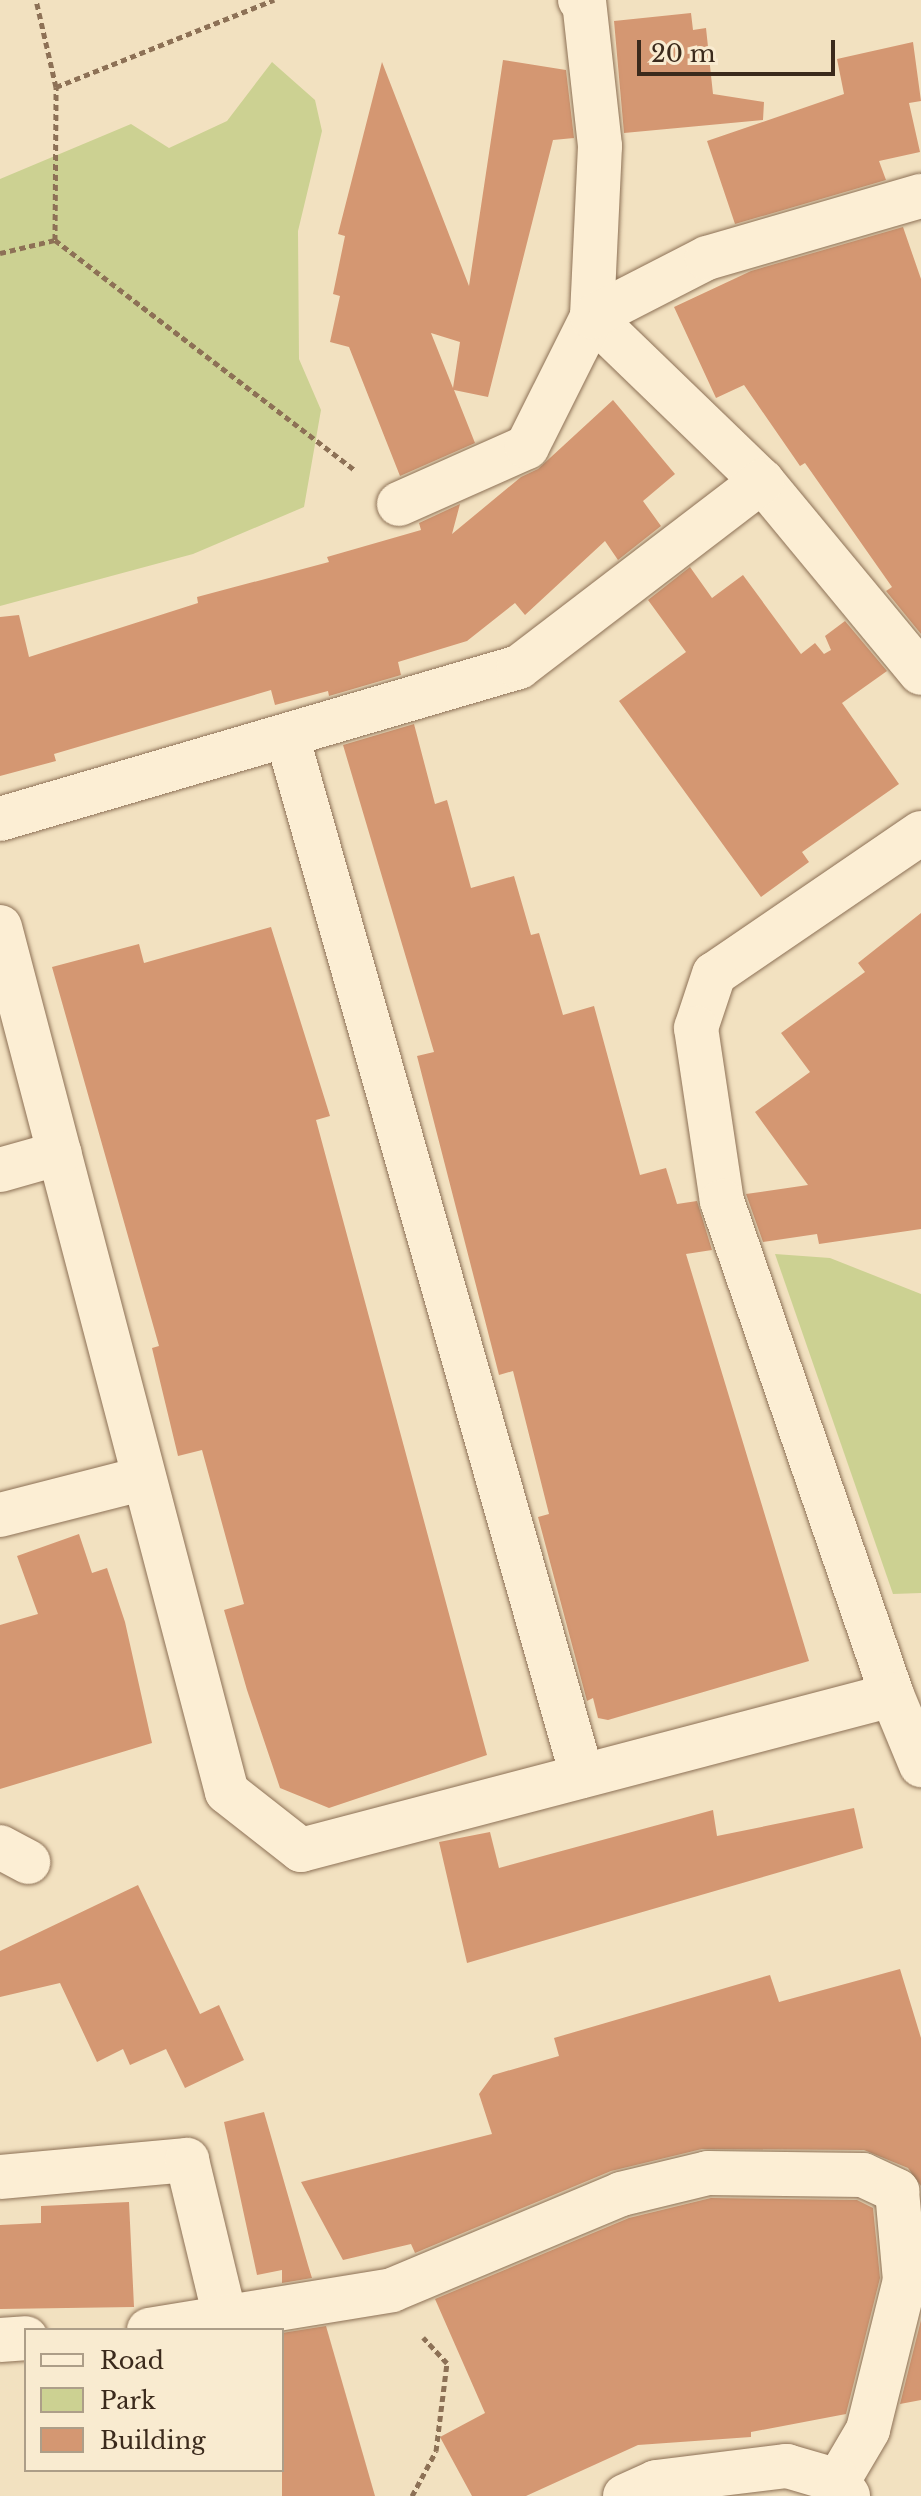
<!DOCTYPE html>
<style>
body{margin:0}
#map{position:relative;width:921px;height:2496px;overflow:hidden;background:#f2e1c0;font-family:"Libre Baskerville",serif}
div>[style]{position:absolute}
.green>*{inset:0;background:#ccd192}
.building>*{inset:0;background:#d49772}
.path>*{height:5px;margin-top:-2.5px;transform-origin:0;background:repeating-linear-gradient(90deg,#8d7156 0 6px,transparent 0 10px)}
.roads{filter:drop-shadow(0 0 2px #8d7156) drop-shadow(0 0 2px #8d7156)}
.minor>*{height:44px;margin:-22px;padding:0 22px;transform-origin:22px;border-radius:22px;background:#fceed4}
span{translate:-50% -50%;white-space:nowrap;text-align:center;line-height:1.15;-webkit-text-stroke:6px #f9ebd0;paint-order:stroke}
.legend{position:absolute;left:24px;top:2328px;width:260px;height:144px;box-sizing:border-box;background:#f9ebd0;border:2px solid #ad9e88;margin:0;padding:10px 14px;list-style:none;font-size:24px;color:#3b2a1c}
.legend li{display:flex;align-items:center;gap:16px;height:40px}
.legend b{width:40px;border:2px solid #ad9e88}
.scale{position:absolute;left:637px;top:40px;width:198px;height:36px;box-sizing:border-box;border:4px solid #3b2a1c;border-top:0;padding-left:10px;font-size:24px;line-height:28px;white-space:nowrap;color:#3b2a1c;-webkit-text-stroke:6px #f9ebd0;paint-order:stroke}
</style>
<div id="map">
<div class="green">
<i style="clip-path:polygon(272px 62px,315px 100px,322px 131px,298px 231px,299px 359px,321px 410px,304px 507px,193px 554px,0 606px,0 179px,131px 124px,169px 148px,227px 121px)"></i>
<i style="clip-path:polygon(775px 1254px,830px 1258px,921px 1294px,921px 1593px,893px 1594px)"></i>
</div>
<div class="building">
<i style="clip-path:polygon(691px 13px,693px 30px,706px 28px,713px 94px,764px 102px,763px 120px,624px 133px,614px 21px)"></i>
<i style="clip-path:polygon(913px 42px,921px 101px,909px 103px,920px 152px,879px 161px,886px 180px,735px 224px,707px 141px,844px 94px,837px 59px)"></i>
<i style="clip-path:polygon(evenodd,503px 60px,566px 70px,574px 138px,553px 140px,488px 397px,454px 390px,475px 443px,400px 476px,349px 347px,330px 342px,340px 296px,333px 294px,345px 236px,338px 234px,382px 62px,469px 286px,503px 60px,431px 333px,460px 342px,453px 388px,431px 333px)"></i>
<i style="clip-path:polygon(903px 227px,921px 279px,921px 634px,886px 591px,892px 587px,805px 463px,800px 466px,744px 385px,716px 398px,674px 307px,751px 271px)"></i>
<i style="clip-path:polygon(613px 400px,675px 474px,643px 501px,661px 526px,618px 560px,605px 541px,525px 615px,515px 603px,467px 641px,398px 662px,401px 675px,329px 696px,328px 691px,275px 705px,271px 690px,54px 754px,56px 761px,0 776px,0 617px,19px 615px,29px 657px,198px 603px,197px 597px,329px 562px,327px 557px,421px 530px,419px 523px,460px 504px,452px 534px,521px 477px,538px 469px)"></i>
<i style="clip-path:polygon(690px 567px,712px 598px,743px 575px,801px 654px,815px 643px,824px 654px,831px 650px,825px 636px,845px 621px,887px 671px,842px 703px,899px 784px,802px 852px,809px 862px,761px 897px,619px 701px,686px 652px,648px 600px)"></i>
<i style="clip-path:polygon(414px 724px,435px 804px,447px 800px,471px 888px,514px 876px,531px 935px,539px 933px,563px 1015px,594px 1006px,640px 1175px,666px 1168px,677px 1204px,697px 1201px,712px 1250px,686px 1254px,809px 1661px,608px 1720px,598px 1718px,593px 1698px,587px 1701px,538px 1517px,549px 1514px,513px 1371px,499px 1375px,417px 1056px,434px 1052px,343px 745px)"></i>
<i style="clip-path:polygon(921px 913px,921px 1229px,819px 1244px,817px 1234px,763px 1242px,746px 1194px,808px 1185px,755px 1112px,810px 1072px,781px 1033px,865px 972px,858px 963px)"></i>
<i style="clip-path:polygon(271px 927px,330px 1116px,316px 1120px,487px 1755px,329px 1808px,280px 1788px,247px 1690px,224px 1610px,244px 1604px,202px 1450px,178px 1456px,152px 1348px,159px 1346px,52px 967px,139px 944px,144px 963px)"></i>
<i style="clip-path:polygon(79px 1534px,92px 1573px,107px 1568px,125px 1622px,152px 1743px,0 1789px,0 1625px,38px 1614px,17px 1556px)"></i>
<i style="clip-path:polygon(854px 1808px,863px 1848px,467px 1963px,439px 1842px,490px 1832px,499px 1868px,713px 1810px,717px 1836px)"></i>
<i style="clip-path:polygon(138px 1885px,200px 2014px,219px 2005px,244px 2060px,185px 2088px,166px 2049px,130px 2065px,123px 2049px,97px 2062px,60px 1983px,0 1997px,0 1951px)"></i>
<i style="clip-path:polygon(900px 1969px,921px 2038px,921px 2186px,908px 2168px,864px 2150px,702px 2149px,611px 2171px,415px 2253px,411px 2244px,343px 2260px,301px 2182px,492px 2134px,479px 2094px,493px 2075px,559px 2056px,554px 2038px,770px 1975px,779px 2002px)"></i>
<i style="clip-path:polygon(264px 2112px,308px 2265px,312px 2278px,282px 2283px,282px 2270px,257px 2275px,224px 2122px)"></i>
<i style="clip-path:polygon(711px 2198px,857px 2200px,873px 2208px,880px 2278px,846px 2414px,751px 2432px,751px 2437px,638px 2445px,526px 2496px,472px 2496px,440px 2437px,485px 2413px,435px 2299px,629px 2218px)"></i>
<i style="clip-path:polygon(129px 2202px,134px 2307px,0 2309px,0 2225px,41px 2223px,41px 2206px)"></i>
<i style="clip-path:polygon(921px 2320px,921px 2400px,900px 2404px)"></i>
<i style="clip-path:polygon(326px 2326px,375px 2496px,282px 2496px,282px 2333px)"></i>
</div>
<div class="path">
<i style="left:56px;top:87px;width:235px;rotate:-21.8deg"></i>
<i style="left:55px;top:240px;width:379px;rotate:37.5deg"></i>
<i style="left:0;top:253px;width:57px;rotate:-13.3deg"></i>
<i style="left:55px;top:240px;width:153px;rotate:-89.6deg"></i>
<i style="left:56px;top:87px;width:89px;rotate:-102.9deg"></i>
<i style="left:412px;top:2496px;width:51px;rotate:-61.9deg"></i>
<i style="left:436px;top:2451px;width:89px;rotate:-82.9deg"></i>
<i style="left:447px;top:2363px;width:35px;rotate:-133deg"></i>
</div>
<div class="roads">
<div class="minor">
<i style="left:580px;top:0;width:4px;rotate:14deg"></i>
<i style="left:584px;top:1px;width:146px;rotate:83.7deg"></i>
<i style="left:600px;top:146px;width:171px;rotate:92.7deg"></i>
<i style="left:592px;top:317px;width:236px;rotate:44deg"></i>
<i style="left:762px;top:481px;width:249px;rotate:50.4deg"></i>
<i style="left:399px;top:504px;width:140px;rotate:-24deg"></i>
<i style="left:527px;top:447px;width:145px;rotate:-63.4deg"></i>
<i style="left:592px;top:317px;width:129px;rotate:-27.2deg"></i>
<i style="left:707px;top:258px;width:223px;rotate:-16.2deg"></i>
<i style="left:287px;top:736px;width:1081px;rotate:74.16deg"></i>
<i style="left:0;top:819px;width:541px;rotate:-16.32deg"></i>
<i style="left:519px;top:667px;width:306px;rotate:-37.4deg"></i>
<i style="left:921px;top:833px;width:250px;rotate:145.7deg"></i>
<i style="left:714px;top:974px;width:57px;rotate:108.4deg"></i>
<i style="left:696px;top:1028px;width:175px;rotate:81.5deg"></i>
<i style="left:722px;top:1201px;width:522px;rotate:71.01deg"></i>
<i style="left:892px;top:1695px;width:76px;rotate:67.5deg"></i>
<i style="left:0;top:927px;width:894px;rotate:75.3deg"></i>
<i style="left:227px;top:1792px;width:94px;rotate:38.1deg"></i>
<i style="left:301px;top:1850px;width:611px;rotate:-14.7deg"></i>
<i style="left:0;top:1170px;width:62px;rotate:-15.8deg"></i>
<i style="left:0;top:1515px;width:146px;rotate:-14.3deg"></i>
<i style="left:0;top:1847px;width:32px;rotate:28deg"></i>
<i style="left:0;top:2177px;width:188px;rotate:-5.2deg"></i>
<i style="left:187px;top:2160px;width:162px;rotate:76.4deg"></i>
<i style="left:149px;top:2330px;width:246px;rotate:-9.3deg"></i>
<i style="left:392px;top:2290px;width:248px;rotate:-22.7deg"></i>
<i style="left:621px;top:2194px;width:89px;rotate:-13.6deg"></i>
<i style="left:708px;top:2173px;width:155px;rotate:0.7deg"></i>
<i style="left:863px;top:2175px;width:38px;rotate:25deg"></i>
<i style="left:897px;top:2191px;width:89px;rotate:84.9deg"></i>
<i style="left:905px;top:2280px;width:154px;rotate:103.9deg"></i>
<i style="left:868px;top:2430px;width:59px;rotate:120.5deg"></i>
<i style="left:0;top:2340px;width:26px;rotate:-4deg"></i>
<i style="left:625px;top:2496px;width:34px;rotate:-24deg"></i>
<i style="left:656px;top:2482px;width:132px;rotate:-7deg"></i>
<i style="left:787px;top:2466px;width:53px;rotate:16.4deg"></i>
<i style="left:838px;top:2481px;width:18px;rotate:56deg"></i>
</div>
</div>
<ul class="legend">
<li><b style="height:10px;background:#fceed4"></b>Road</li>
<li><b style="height:22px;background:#ccd192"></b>Park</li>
<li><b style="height:22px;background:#d49772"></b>Building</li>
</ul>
<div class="scale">20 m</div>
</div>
